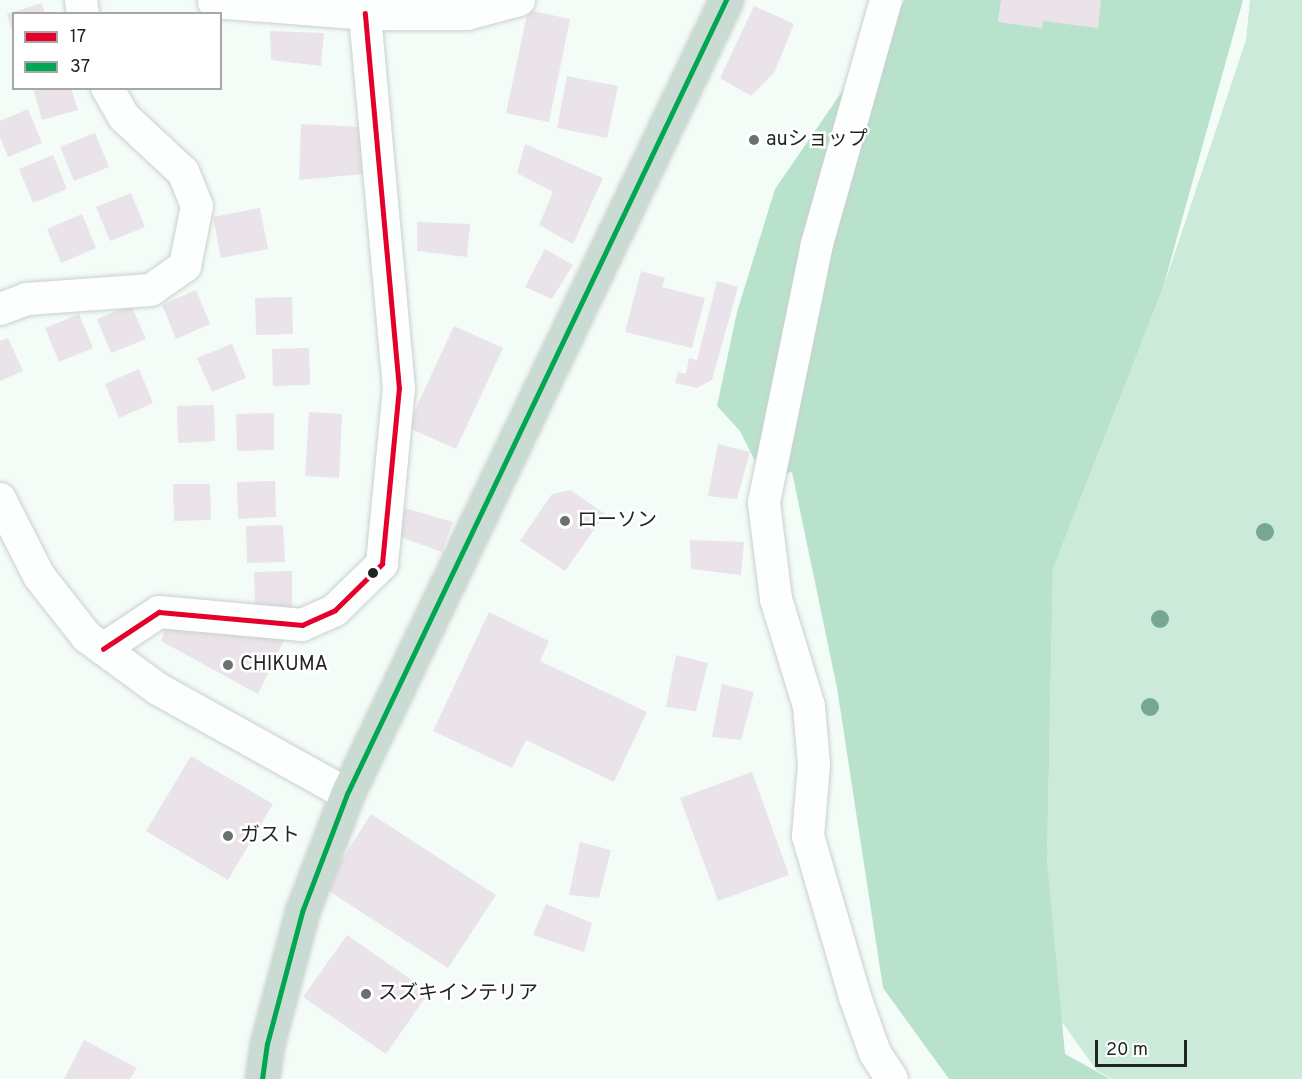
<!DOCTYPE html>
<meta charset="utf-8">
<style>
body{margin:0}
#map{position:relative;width:1302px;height:1079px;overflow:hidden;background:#f4fcf8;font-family:Overpass,"Noto Sans JP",sans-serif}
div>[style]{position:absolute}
.green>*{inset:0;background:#cbeada}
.forest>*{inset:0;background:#b9e2cd}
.building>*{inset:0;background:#eae3e9}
.roads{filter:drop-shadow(0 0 2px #cad1cd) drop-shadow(0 0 2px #cad1cd)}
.minor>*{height:32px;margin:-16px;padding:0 16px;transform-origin:16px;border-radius:16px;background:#fdfffe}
.highway>*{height:33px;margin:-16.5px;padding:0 16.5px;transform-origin:16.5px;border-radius:16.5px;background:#cadbd3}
.bus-1>*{height:4.5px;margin:-2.25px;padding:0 2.25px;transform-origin:2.25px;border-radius:2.25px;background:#e4002b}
.bus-2>*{height:4.5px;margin:-2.25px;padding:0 2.25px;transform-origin:2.25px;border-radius:2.25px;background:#00a651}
.trees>*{width:18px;height:18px;margin:-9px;border-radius:50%;background:#75a794}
.dots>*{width:16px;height:16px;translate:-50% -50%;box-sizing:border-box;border:3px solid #fff;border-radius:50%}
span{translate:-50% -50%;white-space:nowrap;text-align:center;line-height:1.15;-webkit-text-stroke:5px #fff;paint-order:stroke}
.poi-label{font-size:20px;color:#1f2522}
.left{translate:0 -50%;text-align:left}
.legend{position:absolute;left:12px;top:12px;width:210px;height:78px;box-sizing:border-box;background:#fff;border:2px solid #a5a8a7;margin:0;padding:8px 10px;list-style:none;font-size:18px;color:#1f2522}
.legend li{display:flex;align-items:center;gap:12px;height:30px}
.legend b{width:30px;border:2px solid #a5a8a7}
.scale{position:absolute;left:1095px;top:1040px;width:92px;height:27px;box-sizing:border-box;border:3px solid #1f2522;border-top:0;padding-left:8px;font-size:18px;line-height:21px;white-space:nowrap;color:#1f2522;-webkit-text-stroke:4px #fff;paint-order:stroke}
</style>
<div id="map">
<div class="green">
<i style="clip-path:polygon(1250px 0,1302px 0,1302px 1079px,1112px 1079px,1097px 1071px,1044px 997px,1053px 569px,1163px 288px,1246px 40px)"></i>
</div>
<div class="forest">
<i style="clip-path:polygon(905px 0,1243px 0,1163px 288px,1053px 569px,1047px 862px,1065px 1054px,1110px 1079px,949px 1079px,883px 988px,837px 688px,792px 472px,764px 479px,740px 431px,717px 406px,737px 312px,775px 189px)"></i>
</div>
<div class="building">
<i style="clip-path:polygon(1001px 0,1101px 0,1098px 28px,1043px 21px,1042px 28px,998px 22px)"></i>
<i style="clip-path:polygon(42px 3px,45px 14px,14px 14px,13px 35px,7px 14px)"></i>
<i style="clip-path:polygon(754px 6px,794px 24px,774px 73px,751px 96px,720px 78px)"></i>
<i style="clip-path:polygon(528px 10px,570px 19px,549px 122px,506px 113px)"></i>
<i style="clip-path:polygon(270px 31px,324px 33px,321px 66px,271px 60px)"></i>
<i style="clip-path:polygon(567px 76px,618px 86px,607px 138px,557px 128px)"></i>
<i style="clip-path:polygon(33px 88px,71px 88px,78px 110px,42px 120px)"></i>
<i style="clip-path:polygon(28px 109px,42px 143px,8px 157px,0 137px,0 121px)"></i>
<i style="clip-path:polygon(301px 124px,362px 127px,363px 174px,299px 180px)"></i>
<i style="clip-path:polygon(95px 133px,109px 167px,74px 181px,60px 147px)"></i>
<i style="clip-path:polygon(525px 144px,603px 178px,573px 244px,539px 225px,553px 192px,517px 173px)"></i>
<i style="clip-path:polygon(53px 155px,67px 189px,33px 203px,19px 169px)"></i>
<i style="clip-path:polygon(131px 193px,145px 227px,110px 241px,96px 207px)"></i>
<i style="clip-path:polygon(260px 208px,268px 249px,221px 258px,213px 217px)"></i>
<i style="clip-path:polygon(82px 214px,96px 248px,61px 263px,47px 229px)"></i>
<i style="clip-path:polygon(417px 222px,470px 224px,467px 257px,417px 251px)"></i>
<i style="clip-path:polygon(545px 249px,573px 265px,552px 299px,525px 287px)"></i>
<i style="clip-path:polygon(641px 271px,665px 278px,662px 287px,705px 298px,692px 348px,625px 332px)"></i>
<i style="clip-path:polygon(717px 281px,738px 287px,712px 380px,697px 388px,675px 383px,678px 372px,686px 374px,689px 358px,697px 360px)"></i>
<i style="clip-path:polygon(196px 290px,210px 324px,176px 339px,162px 305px)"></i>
<i style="clip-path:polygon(292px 297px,293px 334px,256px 335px,255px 298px)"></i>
<i style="clip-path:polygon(131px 305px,146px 339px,111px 353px,97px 319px)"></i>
<i style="clip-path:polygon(79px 314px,93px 348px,59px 362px,45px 328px)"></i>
<i style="clip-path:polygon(454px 326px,503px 348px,456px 449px,407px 427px)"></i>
<i style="clip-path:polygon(8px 338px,23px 371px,0 381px,0 341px)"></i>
<i style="clip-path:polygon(232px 344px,246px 378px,212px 392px,197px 358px)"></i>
<i style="clip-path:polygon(309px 348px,310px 385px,273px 386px,272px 349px)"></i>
<i style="clip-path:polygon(139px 369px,153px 403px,119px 418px,105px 384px)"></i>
<i style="clip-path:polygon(214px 405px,215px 441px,178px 443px,177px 406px)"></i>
<i style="clip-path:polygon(309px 412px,342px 414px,339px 478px,305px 476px)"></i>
<i style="clip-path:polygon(274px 413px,274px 450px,237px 451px,236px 414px)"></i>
<i style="clip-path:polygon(718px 444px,750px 452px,737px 499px,708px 496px)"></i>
<i style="clip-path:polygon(275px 481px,276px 517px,238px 519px,237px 482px)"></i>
<i style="clip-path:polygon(173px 484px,210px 484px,211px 520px,174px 521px)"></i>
<i style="clip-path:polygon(570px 490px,605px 514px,565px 571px,520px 541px,552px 494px)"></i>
<i style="clip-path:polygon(401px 507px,453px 522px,442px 552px,395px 535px)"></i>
<i style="clip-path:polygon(283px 525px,285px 562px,247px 563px,246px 526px)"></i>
<i style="clip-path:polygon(690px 540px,744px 542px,741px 575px,691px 569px)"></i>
<i style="clip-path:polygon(292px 571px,292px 608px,255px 609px,254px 572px)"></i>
<i style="clip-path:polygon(489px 612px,549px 641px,540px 661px,647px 712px,614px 782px,526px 740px,512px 768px,433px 731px)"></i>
<i style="clip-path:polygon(170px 615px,285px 638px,258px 694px,161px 641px)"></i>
<i style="clip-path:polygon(676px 655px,708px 663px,696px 711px,666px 707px)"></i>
<i style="clip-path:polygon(722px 684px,754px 692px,741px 740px,712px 737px)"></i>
<i style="clip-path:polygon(191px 756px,273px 804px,228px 880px,146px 831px)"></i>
<i style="clip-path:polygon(752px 772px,789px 875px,718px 901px,680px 798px)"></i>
<i style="clip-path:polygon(371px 814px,496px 895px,448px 968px,324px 888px)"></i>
<i style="clip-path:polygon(580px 842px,611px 850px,599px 898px,569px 895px)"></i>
<i style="clip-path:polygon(546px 904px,592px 923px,584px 952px,533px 935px)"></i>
<i style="clip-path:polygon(347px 935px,429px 992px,386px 1054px,303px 997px)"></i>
<i style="clip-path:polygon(84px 1040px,137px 1068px,130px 1079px,64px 1079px)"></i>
</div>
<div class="roads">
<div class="minor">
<i style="left:81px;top:0;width:14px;rotate:82deg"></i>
<i style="left:886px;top:0;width:254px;rotate:105.8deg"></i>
<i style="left:817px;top:244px;width:264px;rotate:101.6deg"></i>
<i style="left:764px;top:503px;width:97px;rotate:82.9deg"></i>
<i style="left:776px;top:599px;width:112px;rotate:72.9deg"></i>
<i style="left:809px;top:706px;width:59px;rotate:85.2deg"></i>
<i style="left:814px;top:765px;width:71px;rotate:94.8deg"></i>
<i style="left:808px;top:836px;width:168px;rotate:73.7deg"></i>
<i style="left:855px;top:997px;width:59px;rotate:70.3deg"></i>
<i style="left:875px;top:1053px;width:31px;rotate:57deg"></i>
<i style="left:214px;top:2px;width:151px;rotate:4.5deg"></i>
<i style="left:365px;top:14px;width:102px"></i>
<i style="left:467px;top:14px;width:54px;rotate:-15.1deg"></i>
<i style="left:0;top:309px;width:29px;rotate:-20deg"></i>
<i style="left:27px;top:299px;width:124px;rotate:-4.2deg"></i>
<i style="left:151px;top:290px;width:42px;rotate:-35.2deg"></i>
<i style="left:185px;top:266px;width:61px;rotate:-78.7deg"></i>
<i style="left:197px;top:206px;width:37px;rotate:-112deg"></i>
<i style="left:183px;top:172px;width:81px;rotate:-137deg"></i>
<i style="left:124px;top:117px;width:34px;rotate:-120deg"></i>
<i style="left:0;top:499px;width:86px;rotate:63.1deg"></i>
<i style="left:39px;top:576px;width:78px;rotate:51.8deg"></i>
<i style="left:87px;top:637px;width:88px;rotate:36.2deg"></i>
<i style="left:158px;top:689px;width:216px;rotate:29.1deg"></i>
<i style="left:103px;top:649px;width:67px;rotate:-33.5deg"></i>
<i style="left:159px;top:612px;width:144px;rotate:5.2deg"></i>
<i style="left:302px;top:625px;width:36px;rotate:-24deg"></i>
<i style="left:335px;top:610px;width:66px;rotate:-44.4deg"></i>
<i style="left:382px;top:564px;width:176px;rotate:-84.5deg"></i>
<i style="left:399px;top:389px;width:377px;rotate:-95.2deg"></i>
</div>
<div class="highway">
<i style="left:262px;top:1079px;width:35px;rotate:-82deg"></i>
<i style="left:267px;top:1044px;width:137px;rotate:-75.1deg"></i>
<i style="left:302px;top:912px;width:126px;rotate:-69.1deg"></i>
<i style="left:347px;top:794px;width:880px;rotate:-64.48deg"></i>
</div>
</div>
<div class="bus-1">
<i style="left:103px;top:649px;width:67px;rotate:-33.5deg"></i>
<i style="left:159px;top:612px;width:144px;rotate:5.2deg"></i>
<i style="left:302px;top:625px;width:36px;rotate:-24deg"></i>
<i style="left:335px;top:610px;width:66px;rotate:-44.4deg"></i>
<i style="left:382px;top:564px;width:176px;rotate:-84.5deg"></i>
<i style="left:399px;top:389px;width:377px;rotate:-95.2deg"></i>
</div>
<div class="bus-2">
<i style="left:262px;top:1079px;width:35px;rotate:-82deg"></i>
<i style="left:267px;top:1044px;width:137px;rotate:-75.1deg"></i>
<i style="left:302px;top:912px;width:126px;rotate:-69.1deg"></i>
<i style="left:347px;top:794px;width:880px;rotate:-64.48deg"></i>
</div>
<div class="trees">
<i style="left:1265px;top:532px"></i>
<i style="left:1160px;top:619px"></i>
<i style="left:1150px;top:707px"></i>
</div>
<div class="dots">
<i style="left:754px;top:140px;background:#6a706d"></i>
<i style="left:565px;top:521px;background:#6a706d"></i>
<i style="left:373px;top:573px;background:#1f2522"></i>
<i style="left:228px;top:665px;background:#6a706d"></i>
<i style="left:228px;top:836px;background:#6a706d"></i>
<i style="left:366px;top:994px;background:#6a706d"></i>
</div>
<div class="poi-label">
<span class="left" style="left:766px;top:140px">auショップ</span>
<span class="left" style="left:577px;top:521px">ローソン</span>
<span class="left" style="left:240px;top:665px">CHIKUMA</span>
<span class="left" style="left:240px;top:836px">ガスト</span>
<span class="left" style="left:378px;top:994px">スズキインテリア</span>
</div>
<ul class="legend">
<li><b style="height:8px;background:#e4002b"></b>17</li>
<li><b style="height:8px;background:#00a651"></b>37</li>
</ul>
<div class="scale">20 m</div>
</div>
